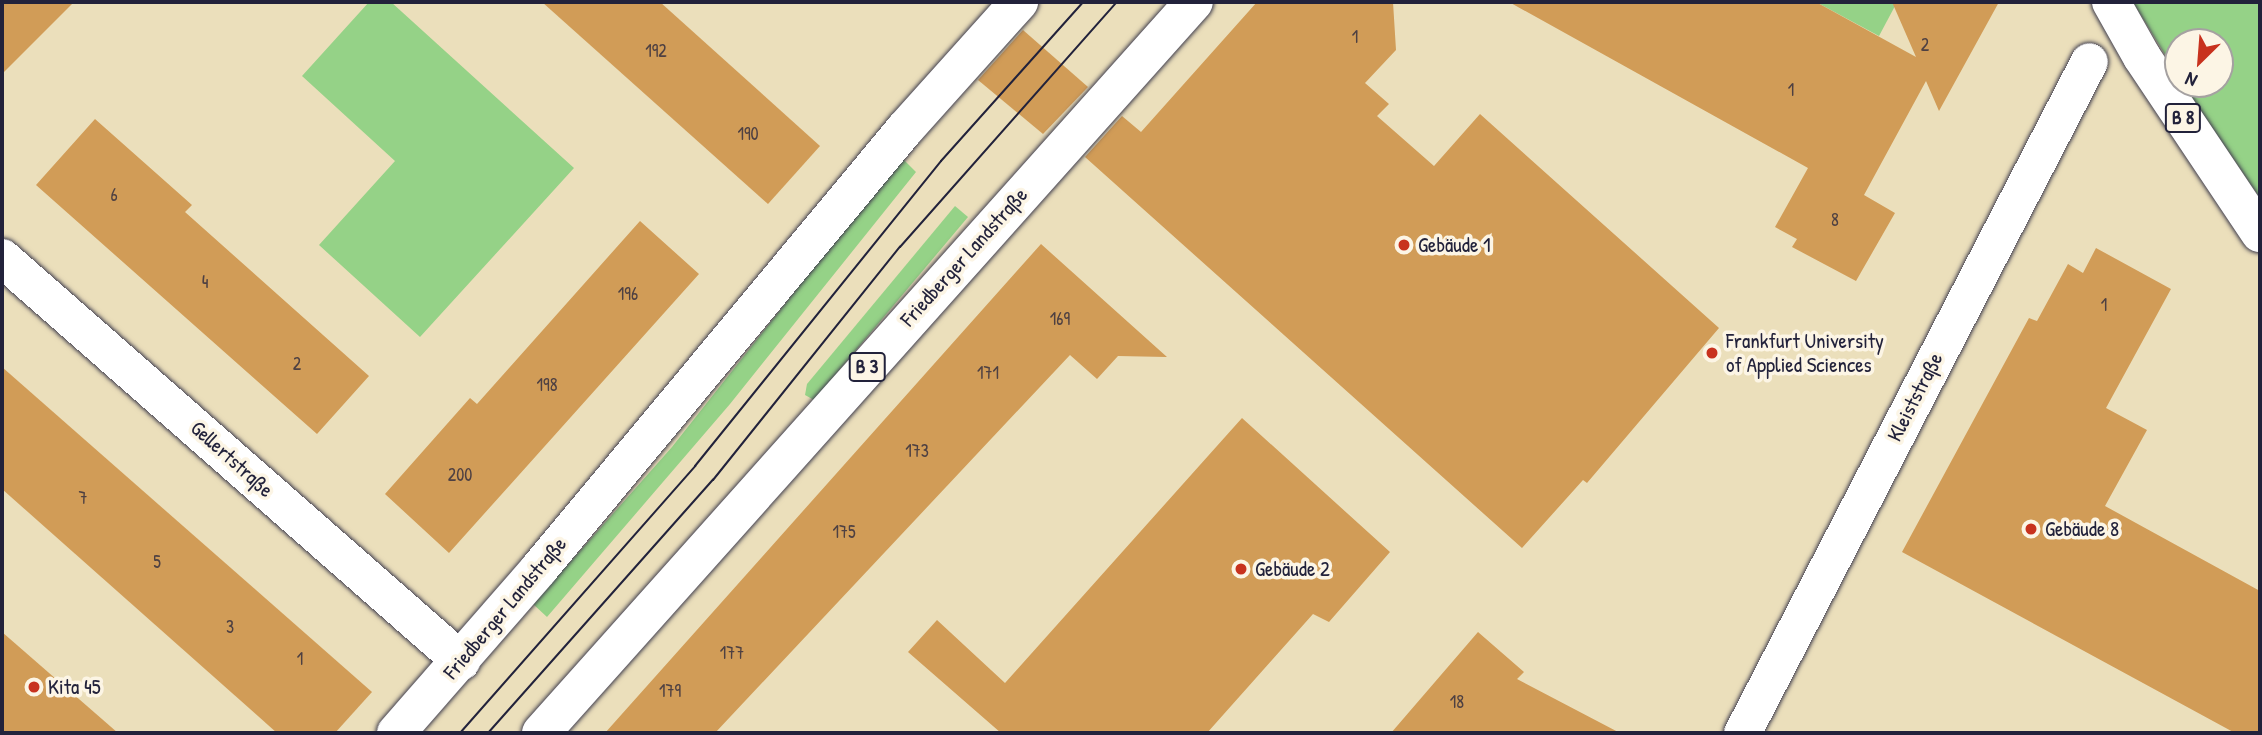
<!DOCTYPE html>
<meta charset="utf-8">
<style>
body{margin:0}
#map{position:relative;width:2262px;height:735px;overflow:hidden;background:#ebdfbb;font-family:"Patrick Hand",sans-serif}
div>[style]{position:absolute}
.green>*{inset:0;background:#95d287}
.building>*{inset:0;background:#d19c57}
.roads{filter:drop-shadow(0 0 2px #403e4e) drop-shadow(0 0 2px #403e4e)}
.pedestrian>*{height:37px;margin:-18.5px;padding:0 18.5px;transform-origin:18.5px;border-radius:18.5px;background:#fff}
.minor>*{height:38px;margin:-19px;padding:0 19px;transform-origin:19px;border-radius:19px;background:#fff}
.primary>*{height:38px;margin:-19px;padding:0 19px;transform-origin:19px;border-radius:19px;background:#fff}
.tram>*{height:2px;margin:-1px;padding:0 1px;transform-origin:1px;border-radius:1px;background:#22223b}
.dots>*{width:19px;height:19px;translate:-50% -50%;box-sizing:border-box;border:4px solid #fcf5e5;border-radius:50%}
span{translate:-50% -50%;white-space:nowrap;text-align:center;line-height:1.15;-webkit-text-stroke:7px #fcf5e5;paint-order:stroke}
.number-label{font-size:18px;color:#4e4042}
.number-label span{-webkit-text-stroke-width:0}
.shield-label span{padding:2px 5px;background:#fcf5e5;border:2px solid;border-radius:5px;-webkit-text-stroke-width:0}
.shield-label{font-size:19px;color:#22223b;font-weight:700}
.poi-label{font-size:21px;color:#22223b}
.left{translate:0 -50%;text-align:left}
.street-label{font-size:21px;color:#22223b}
.frame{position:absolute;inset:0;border:4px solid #22223b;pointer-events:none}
.north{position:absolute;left:2164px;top:28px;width:70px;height:70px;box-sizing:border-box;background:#fcf5e5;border:2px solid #a5a1a1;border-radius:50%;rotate:205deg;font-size:19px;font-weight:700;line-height:28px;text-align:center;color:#22223b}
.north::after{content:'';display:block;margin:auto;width:24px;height:32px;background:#c8321e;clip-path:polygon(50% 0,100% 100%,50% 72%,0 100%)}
</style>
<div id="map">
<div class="green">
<i style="clip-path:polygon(369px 2px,391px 2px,574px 168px,420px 337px,319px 245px,395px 161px,302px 76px)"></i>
<i style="clip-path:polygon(1816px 2px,1892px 2px,1895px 6px,1879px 36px)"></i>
<i style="clip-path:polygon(2133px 2px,2260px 2px,2260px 198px,2183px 84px,2220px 84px,2220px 42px,2178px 42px,2178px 76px)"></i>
<i style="clip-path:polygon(901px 157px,916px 172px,730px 404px,547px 617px,533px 604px,672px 447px)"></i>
<i style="clip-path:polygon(955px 206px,968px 217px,814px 400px,805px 395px,807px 384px)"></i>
</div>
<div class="building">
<i style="clip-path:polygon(2px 2px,74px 2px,2px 74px)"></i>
<i style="clip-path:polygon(542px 2px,660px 2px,820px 146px,768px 204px)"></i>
<i style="clip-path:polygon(1257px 2px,1393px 2px,1396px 50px,1365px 83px,1389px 104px,1377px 116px,1434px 166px,1480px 114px,1719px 328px,1587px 483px,1583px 480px,1522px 548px,1085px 157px,1122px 116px,1141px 132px)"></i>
<i style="clip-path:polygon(1509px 2px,1816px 2px,1916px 57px,1892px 2px,1999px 2px,1939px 111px,1926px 81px,1864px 195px,1895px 213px,1856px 281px,1792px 247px,1797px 239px,1775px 227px,1808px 168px)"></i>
<i style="clip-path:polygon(1023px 30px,1088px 87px,1043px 134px,978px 80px)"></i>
<i style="clip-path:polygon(95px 119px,192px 205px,185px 212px,369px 376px,317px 434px,36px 185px)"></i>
<i style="clip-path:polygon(640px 221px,699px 274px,449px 553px,385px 494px,470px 398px,477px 404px)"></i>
<i style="clip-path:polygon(1041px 244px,1167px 357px,1118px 356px,1097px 379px,1070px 355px,715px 733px,605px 733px)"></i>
<i style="clip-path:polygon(2096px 248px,2171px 289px,2106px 408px,2147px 430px,2105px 506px,2260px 591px,2260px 733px,2235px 733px,1902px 552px,2029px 318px,2037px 321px,2068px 264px,2083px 273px)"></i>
<i style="clip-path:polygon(2px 367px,372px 692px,335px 733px,277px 733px,2px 489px)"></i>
<i style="clip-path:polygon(1242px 418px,1390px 552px,1329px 622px,1313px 614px,1207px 733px,1001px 733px,908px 652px,937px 620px,1005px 683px)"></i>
<i style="clip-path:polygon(2px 632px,118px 733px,2px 733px)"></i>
<i style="clip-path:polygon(1478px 632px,1524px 672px,1517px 679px,1620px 733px,1391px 733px)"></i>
</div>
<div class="roads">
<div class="pedestrian">
<i style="left:1742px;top:733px;width:756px;rotate:-62.69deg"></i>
</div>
<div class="minor">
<i style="left:2px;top:258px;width:611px;rotate:41.28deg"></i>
</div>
<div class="primary">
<i style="left:2111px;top:2px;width:63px;rotate:60.6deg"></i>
<i style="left:2142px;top:57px;width:212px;rotate:56.2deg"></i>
<i style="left:396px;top:733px;width:218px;rotate:-48.9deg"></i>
<i style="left:539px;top:569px;width:572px;rotate:-50.25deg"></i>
<i style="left:905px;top:129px;width:171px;rotate:-48.1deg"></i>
<i style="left:541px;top:733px;width:980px;rotate:-48.23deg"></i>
</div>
</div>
<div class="tram">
<i style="left:460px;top:733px;width:356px;rotate:-48.6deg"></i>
<i style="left:695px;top:466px;width:392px;rotate:-51.1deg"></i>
<i style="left:941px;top:161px;width:213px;rotate:-48.2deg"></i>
<i style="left:488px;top:733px;width:339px;rotate:-48.4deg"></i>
<i style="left:713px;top:480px;width:299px;rotate:-51.3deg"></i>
<i style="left:900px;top:247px;width:327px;rotate:-48.5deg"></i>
</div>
<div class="dots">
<i style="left:1404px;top:245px;background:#c8321e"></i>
<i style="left:1712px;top:353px;background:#c8321e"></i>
<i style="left:2031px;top:529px;background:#c8321e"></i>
<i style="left:1241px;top:569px;background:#c8321e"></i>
<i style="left:34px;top:687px;background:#c8321e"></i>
</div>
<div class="number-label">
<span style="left:1355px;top:37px">1</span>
<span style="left:1925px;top:45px">2</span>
<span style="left:656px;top:51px">192</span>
<span style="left:1791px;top:90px">1</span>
<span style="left:748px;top:134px">190</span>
<span style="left:114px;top:195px">6</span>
<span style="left:1835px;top:220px">8</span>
<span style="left:205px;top:282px">4</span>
<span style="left:628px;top:294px">196</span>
<span style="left:2104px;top:305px">1</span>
<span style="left:1060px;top:319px">169</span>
<span style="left:297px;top:364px">2</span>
<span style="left:988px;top:373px">171</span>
<span style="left:547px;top:385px">198</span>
<span style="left:917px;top:451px">173</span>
<span style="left:460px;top:475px">200</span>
<span style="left:83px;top:498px">7</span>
<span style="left:844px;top:532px">175</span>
<span style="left:157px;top:562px">5</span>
<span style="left:230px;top:627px">3</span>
<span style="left:732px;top:653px">177</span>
<span style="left:300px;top:659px">1</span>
<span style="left:670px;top:691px">179</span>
<span style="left:1457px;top:702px">18</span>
</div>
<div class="shield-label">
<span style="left:2183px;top:118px">B 8</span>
<span style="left:867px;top:367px">B 3</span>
</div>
<div class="poi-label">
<span class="left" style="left:1418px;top:245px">Gebäude 1</span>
<span class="left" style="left:1726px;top:353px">Frankfurt University<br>of Applied Sciences</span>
<span class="left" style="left:2045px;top:529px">Gebäude 8</span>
<span class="left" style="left:1255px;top:569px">Gebäude 2</span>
<span class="left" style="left:48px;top:687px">Kita 45</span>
</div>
<div class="street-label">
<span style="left:964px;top:257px;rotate:-48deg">Friedberger Landstraße</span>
<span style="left:1915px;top:397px;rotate:-63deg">Kleiststraße</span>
<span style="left:232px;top:459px;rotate:42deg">Gellertstraße</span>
<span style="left:505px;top:608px;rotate:-50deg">Friedberger Landstraße</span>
</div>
<div class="frame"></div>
<div class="north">N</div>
</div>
